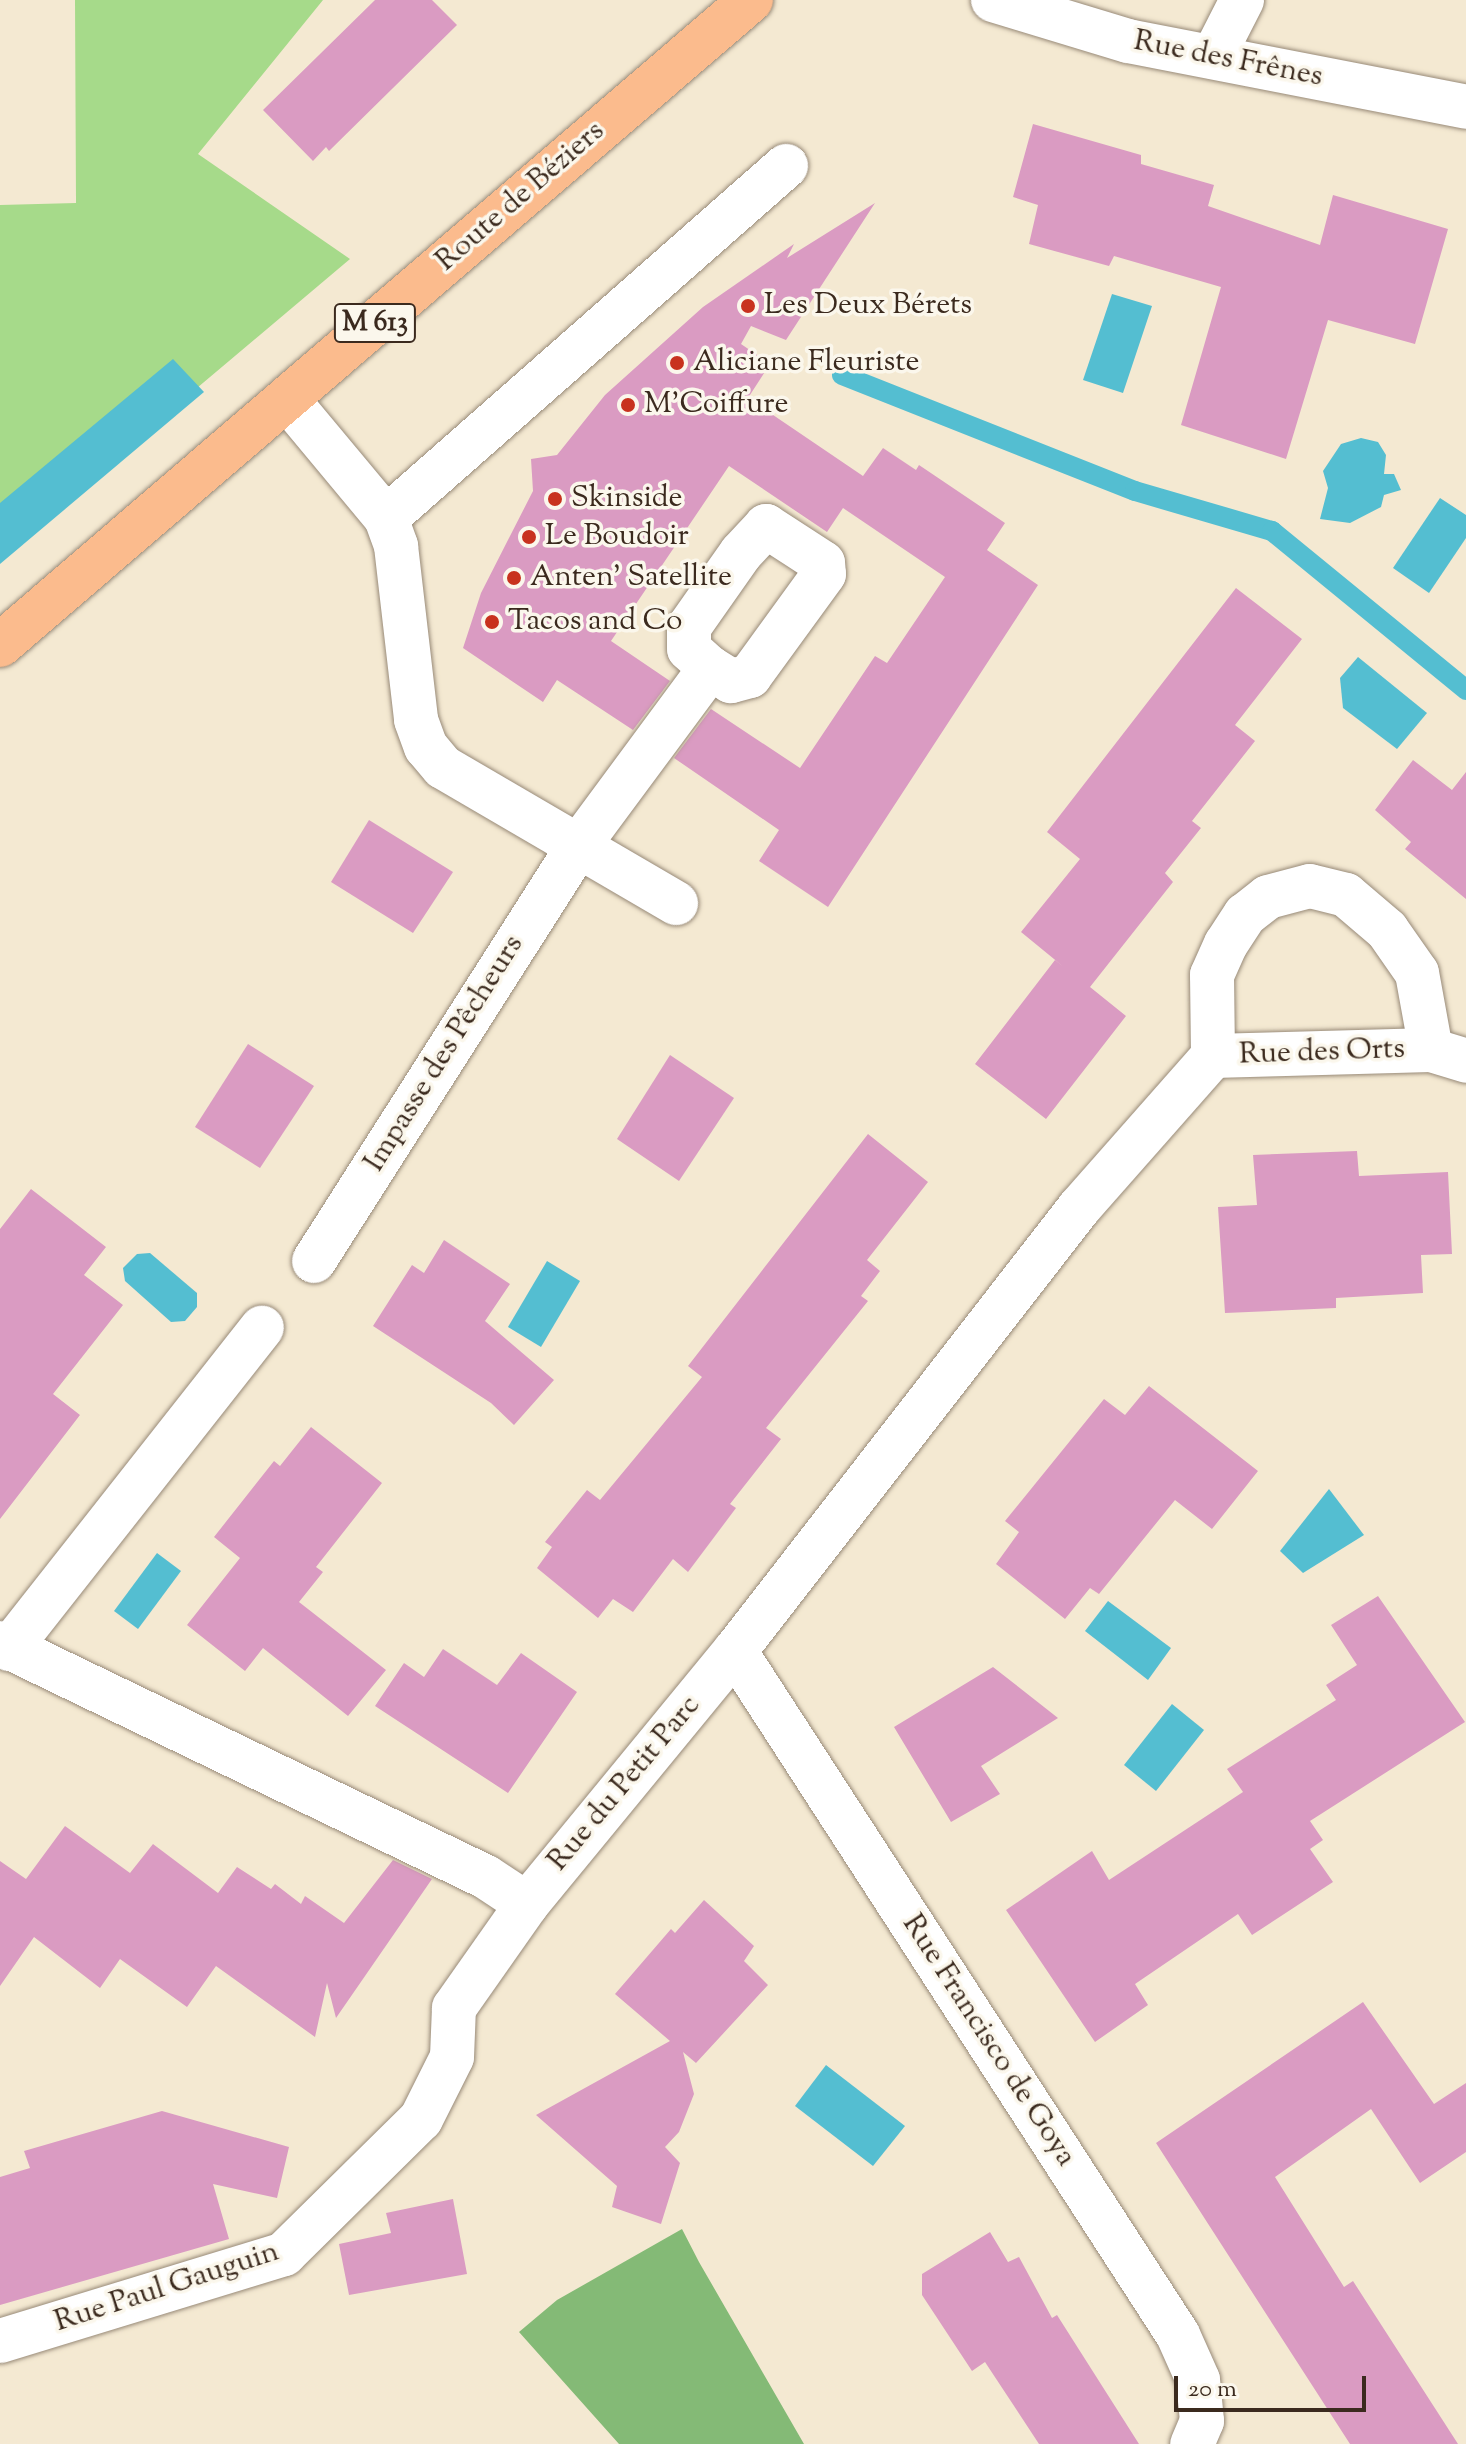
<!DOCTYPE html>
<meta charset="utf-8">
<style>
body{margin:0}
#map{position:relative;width:1466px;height:2444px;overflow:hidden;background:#f4e9d2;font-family:"Sorts Mill Goudy",serif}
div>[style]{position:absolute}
.green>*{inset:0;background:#a6da8a}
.forest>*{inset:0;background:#84ba76}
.water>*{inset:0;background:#54bed1}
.stream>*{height:20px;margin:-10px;padding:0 10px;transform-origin:10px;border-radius:10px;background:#54bed1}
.building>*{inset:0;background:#da9bc2}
.roads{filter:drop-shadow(0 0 2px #988a78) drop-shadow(0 0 2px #988a78)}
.minor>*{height:44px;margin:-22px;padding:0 22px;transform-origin:22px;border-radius:22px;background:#fff}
.major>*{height:44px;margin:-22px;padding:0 22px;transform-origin:22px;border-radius:22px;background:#fbbb8d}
.dots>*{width:22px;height:22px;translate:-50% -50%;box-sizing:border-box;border:4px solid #fbf7ec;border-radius:50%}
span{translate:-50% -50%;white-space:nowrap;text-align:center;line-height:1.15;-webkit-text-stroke:7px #fbf7ec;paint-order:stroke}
.shield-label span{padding:2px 6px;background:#fbf7ec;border:2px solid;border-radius:6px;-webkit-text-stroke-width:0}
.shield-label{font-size:28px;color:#3b2a1e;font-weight:700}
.street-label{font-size:30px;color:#3b2a1e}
.poi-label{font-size:30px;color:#3b2a1e}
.left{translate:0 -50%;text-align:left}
.scale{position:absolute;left:1174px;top:2376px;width:192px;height:36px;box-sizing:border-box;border:4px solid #3b2a1e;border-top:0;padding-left:10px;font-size:24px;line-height:28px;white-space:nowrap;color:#3b2a1e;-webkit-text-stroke:6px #fbf7ec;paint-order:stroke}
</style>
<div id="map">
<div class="green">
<i style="clip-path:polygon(75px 0,323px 0,198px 154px,350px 259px,0 554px,0 205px,76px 203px)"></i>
</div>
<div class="forest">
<i style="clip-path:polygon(682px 2229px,699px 2262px,804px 2444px,619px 2444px,519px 2332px,557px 2300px)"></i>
</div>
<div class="water">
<i style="clip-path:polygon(1112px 294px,1152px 306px,1123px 393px,1083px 380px)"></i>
<i style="clip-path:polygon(173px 359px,204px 392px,0 564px,0 503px)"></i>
<i style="clip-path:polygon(1361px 438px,1378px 442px,1386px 455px,1384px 474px,1394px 474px,1401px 490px,1384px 495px,1381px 507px,1350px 523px,1320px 519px,1328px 488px,1323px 471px,1341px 444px)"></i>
<i style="clip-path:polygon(1440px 498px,1466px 515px,1466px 538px,1429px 593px,1393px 568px)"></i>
<i style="clip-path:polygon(1358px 657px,1427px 713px,1397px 749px,1343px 708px,1340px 678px)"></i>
<i style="clip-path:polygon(150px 1253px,197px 1293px,197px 1307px,185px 1321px,171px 1322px,125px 1281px,123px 1268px,137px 1254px)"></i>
<i style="clip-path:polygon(547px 1261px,580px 1281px,541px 1347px,508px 1327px)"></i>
<i style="clip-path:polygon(1329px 1489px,1364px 1535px,1303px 1573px,1280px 1551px)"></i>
<i style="clip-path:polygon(157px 1553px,181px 1571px,138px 1629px,114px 1611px)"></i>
<i style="clip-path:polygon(1108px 1601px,1171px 1648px,1148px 1680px,1085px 1631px)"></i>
<i style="clip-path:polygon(1172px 1704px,1204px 1730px,1156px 1791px,1124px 1765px)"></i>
<i style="clip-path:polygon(826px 2065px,905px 2126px,873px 2166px,795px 2106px)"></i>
</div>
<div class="stream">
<i style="left:842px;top:375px;width:315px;rotate:21.6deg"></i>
<i style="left:1135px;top:491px;width:143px;rotate:16.3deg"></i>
<i style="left:1272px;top:531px;width:251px;rotate:39.3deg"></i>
</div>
<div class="building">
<i style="clip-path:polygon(375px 0,432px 0,457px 25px,329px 151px,326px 147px,313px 161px,263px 110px)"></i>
<i style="clip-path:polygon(1033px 124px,1141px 155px,1141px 164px,1214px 185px,1208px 206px,1320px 245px,1333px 195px,1448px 229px,1415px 344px,1328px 320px,1286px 459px,1181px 425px,1221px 287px,1114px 256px,1109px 266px,1029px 244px,1038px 205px,1013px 197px)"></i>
<i style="clip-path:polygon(875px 203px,786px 340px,751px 326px,741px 344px,770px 364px,748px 398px,863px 476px,883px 448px,916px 470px,919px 465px,1005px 523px,987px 550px,1038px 585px,828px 907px,759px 861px,779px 830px,674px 758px,711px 709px,800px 768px,875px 656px,887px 663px,945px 577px,843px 508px,827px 532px,729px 466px,611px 641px,670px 681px,633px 730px,557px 680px,543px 702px,463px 648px,481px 593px,533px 491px,531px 459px,557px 455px,605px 395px,703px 307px,794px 244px,787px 258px)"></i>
<i style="clip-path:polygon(1236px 588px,1302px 639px,1235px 725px,1255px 741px,1192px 821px,1201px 828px,1165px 873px,1173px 882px,1090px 987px,1126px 1016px,1046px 1119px,975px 1064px,1055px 960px,1065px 968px,1021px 932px,1080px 859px,1047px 832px)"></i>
<i style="clip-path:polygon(1413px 760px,1452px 790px,1466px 772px,1466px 899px,1405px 849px,1411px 842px,1375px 810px)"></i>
<i style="clip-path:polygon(369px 820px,453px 872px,413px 933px,331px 882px)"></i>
<i style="clip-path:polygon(248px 1044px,314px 1086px,260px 1168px,195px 1127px)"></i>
<i style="clip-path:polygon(670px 1055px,734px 1098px,679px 1181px,617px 1139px)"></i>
<i style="clip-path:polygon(868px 1134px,928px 1182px,867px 1260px,880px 1271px,861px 1296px,868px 1301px,766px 1428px,781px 1439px,730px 1504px,736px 1508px,688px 1572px,673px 1559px,633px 1612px,613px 1599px,598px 1618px,537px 1568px,552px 1547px,545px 1542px,587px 1490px,600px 1500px,702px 1377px,688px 1366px)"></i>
<i style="clip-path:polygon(1357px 1151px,1359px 1176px,1448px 1172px,1452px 1254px,1421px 1255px,1423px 1293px,1336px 1298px,1336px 1308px,1225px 1313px,1218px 1207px,1257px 1205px,1253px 1155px)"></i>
<i style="clip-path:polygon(31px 1189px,106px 1247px,84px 1275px,123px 1305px,53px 1394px,80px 1415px,0 1519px,0 1229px)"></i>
<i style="clip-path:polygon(444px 1240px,510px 1284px,485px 1321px,554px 1380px,514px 1425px,491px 1403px,373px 1326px,412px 1265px,424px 1273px)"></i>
<i style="clip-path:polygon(1149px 1386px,1258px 1471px,1212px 1529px,1175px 1500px,1099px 1594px,1090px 1588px,1065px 1619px,996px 1564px,1019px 1532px,1005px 1521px,1104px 1399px,1125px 1415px)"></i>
<i style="clip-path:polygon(311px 1427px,382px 1483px,316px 1567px,323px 1572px,299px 1602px,386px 1670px,348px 1716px,263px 1648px,245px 1671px,187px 1625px,240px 1558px,214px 1537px,274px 1461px,280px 1466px)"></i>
<i style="clip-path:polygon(1378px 1596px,1465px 1722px,1310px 1821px,1323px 1840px,1310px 1849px,1333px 1882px,1252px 1935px,1238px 1914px,1135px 1984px,1148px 2005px,1095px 2042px,1006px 1910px,1092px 1851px,1109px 1880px,1243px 1792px,1227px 1769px,1336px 1700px,1326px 1685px,1357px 1665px,1331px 1625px)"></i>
<i style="clip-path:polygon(443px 1649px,497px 1685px,521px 1653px,577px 1692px,508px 1793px,375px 1706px,404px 1663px,424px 1677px)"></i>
<i style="clip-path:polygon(993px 1667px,1058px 1718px,981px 1766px,1000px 1794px,951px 1822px,894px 1727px)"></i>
<i style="clip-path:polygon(65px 1826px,130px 1873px,153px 1844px,218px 1893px,237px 1867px,271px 1889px,275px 1884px,301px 1904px,305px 1896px,344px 1923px,393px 1860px,432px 1879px,336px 2018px,327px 1983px,315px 2037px,216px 1966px,187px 2007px,120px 1959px,100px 1988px,34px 1937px,0 1986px,0 1861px,26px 1879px)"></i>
<i style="clip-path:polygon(704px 1900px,754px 1946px,744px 1961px,768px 1985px,696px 2063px,683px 2052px,694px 2094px,679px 2132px,665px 2147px,680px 2163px,661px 2224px,612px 2207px,617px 2186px,536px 2115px,670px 2041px,615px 1994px,671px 1929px,675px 1933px)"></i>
<i style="clip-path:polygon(1363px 2002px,1434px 2104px,1466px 2083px,1466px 2152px,1420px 2183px,1371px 2109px,1275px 2177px,1344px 2287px,1353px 2281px,1458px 2444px,1350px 2444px,1156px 2143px)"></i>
<i style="clip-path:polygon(162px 2111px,289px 2147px,277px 2198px,213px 2184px,229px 2239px,0 2305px,0 2177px,30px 2168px,24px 2151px)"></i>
<i style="clip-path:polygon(453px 2199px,467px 2274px,349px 2295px,339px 2244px,391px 2233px,386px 2213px)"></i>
<i style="clip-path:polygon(990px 2232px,1008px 2262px,1019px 2257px,1052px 2318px,1057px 2315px,1139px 2444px,1039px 2444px,985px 2362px,972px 2371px,922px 2295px,922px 2274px)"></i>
</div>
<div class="roads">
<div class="minor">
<i style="left:993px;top:0;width:141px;rotate:16.9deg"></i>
<i style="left:1128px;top:41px;width:344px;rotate:11deg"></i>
<i style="left:1213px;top:57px;width:64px;rotate:-63deg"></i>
<i style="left:287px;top:399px;width:155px;rotate:50.2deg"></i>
<i style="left:386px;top:518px;width:30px;rotate:70deg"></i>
<i style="left:396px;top:546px;width:175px;rotate:83.4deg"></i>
<i style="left:416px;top:720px;width:29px;rotate:70deg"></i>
<i style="left:426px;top:747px;width:26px;rotate:50deg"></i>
<i style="left:443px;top:767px;width:270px;rotate:30.3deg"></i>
<i style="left:386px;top:518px;width:533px;rotate:-41.35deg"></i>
<i style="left:1213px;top:1056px;width:81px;rotate:-90.7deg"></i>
<i style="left:1212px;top:975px;width:34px;rotate:-66deg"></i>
<i style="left:1226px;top:944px;width:35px;rotate:-57deg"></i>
<i style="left:1245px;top:915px;width:29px;rotate:-38deg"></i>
<i style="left:1268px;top:897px;width:43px;rotate:-14.7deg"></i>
<i style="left:1310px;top:886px;width:37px;rotate:14deg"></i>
<i style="left:1346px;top:895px;width:54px;rotate:40.5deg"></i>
<i style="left:1387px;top:930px;width:52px;rotate:55.1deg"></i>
<i style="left:1417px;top:973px;width:78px;rotate:79.7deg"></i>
<i style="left:314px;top:1261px;width:490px;rotate:-57.5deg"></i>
<i style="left:577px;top:848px;width:224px;rotate:-53.5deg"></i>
<i style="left:710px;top:668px;width:28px;rotate:-138deg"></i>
<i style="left:689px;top:649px;width:22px;rotate:-90deg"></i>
<i style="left:689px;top:627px;width:90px;rotate:-54.9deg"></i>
<i style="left:741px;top:553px;width:37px;rotate:-47deg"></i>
<i style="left:766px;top:526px;width:68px;rotate:33deg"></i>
<i style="left:823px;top:563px;width:11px;rotate:85deg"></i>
<i style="left:824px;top:574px;width:126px;rotate:126deg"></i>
<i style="left:750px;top:676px;width:20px;rotate:165deg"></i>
<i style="left:731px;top:681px;width:25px;rotate:-148deg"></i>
<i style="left:0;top:1643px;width:539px;rotate:25.71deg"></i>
<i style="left:486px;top:1877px;width:49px;rotate:33.4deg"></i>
<i style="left:9px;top:1649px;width:409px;rotate:-51.8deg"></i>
<i style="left:735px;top:1651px;width:815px;rotate:57.07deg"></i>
<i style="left:1178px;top:2335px;width:49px;rotate:66deg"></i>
<i style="left:1198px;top:2380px;width:41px;rotate:84.4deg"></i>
<i style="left:1202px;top:2421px;width:25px;rotate:113deg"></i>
<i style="left:0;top:2341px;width:297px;rotate:-17deg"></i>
<i style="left:284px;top:2254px;width:192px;rotate:-44.6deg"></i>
<i style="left:421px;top:2119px;width:69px;rotate:-63.4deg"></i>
<i style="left:452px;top:2057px;width:49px;rotate:-87.7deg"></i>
<i style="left:454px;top:2008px;width:127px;rotate:-54.9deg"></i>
<i style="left:527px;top:1904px;width:328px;rotate:-50.6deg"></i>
<i style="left:735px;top:1651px;width:561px;rotate:-52.17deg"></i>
<i style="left:1079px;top:1208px;width:203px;rotate:-48.6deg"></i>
<i style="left:1213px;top:1056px;width:218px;rotate:-1.6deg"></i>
<i style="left:1431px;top:1050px;width:37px;rotate:17deg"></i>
</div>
<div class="major">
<i style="left:0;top:645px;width:990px;rotate:-40.66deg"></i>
</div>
</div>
<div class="dots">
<i style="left:748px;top:306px;background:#c8321e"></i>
<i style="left:677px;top:363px;background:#c8321e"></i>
<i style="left:628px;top:405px;background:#c8321e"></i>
<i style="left:555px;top:499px;background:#c8321e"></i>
<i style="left:529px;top:537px;background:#c8321e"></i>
<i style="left:514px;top:578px;background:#c8321e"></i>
<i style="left:492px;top:622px;background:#c8321e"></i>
</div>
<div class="shield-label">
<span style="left:375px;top:323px">M 613</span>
</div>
<div class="street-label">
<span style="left:1228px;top:60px;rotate:11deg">Rue des Frênes</span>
<span style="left:521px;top:197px;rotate:-41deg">Route de Béziers</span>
<span style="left:1322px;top:1053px;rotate:-2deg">Rue des Orts</span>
<span style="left:445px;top:1054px;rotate:-58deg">Impasse des Pêcheurs</span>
<span style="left:625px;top:1784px;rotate:-50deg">Rue du Petit Parc</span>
<span style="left:988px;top:2041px;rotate:57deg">Rue Francisco de Goya</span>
<span style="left:167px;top:2288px;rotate:-18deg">Rue Paul Gauguin</span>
</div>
<div class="poi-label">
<span class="left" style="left:764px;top:306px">Les Deux Bérets</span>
<span class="left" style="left:693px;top:363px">Aliciane Fleuriste</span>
<span class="left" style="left:644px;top:405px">M'Coiffure</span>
<span class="left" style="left:571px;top:499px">Skinside</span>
<span class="left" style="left:545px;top:537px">Le Boudoir</span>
<span class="left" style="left:530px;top:578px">Anten' Satellite</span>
<span class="left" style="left:508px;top:622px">Tacos and Co</span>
</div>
<div class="scale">20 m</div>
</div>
